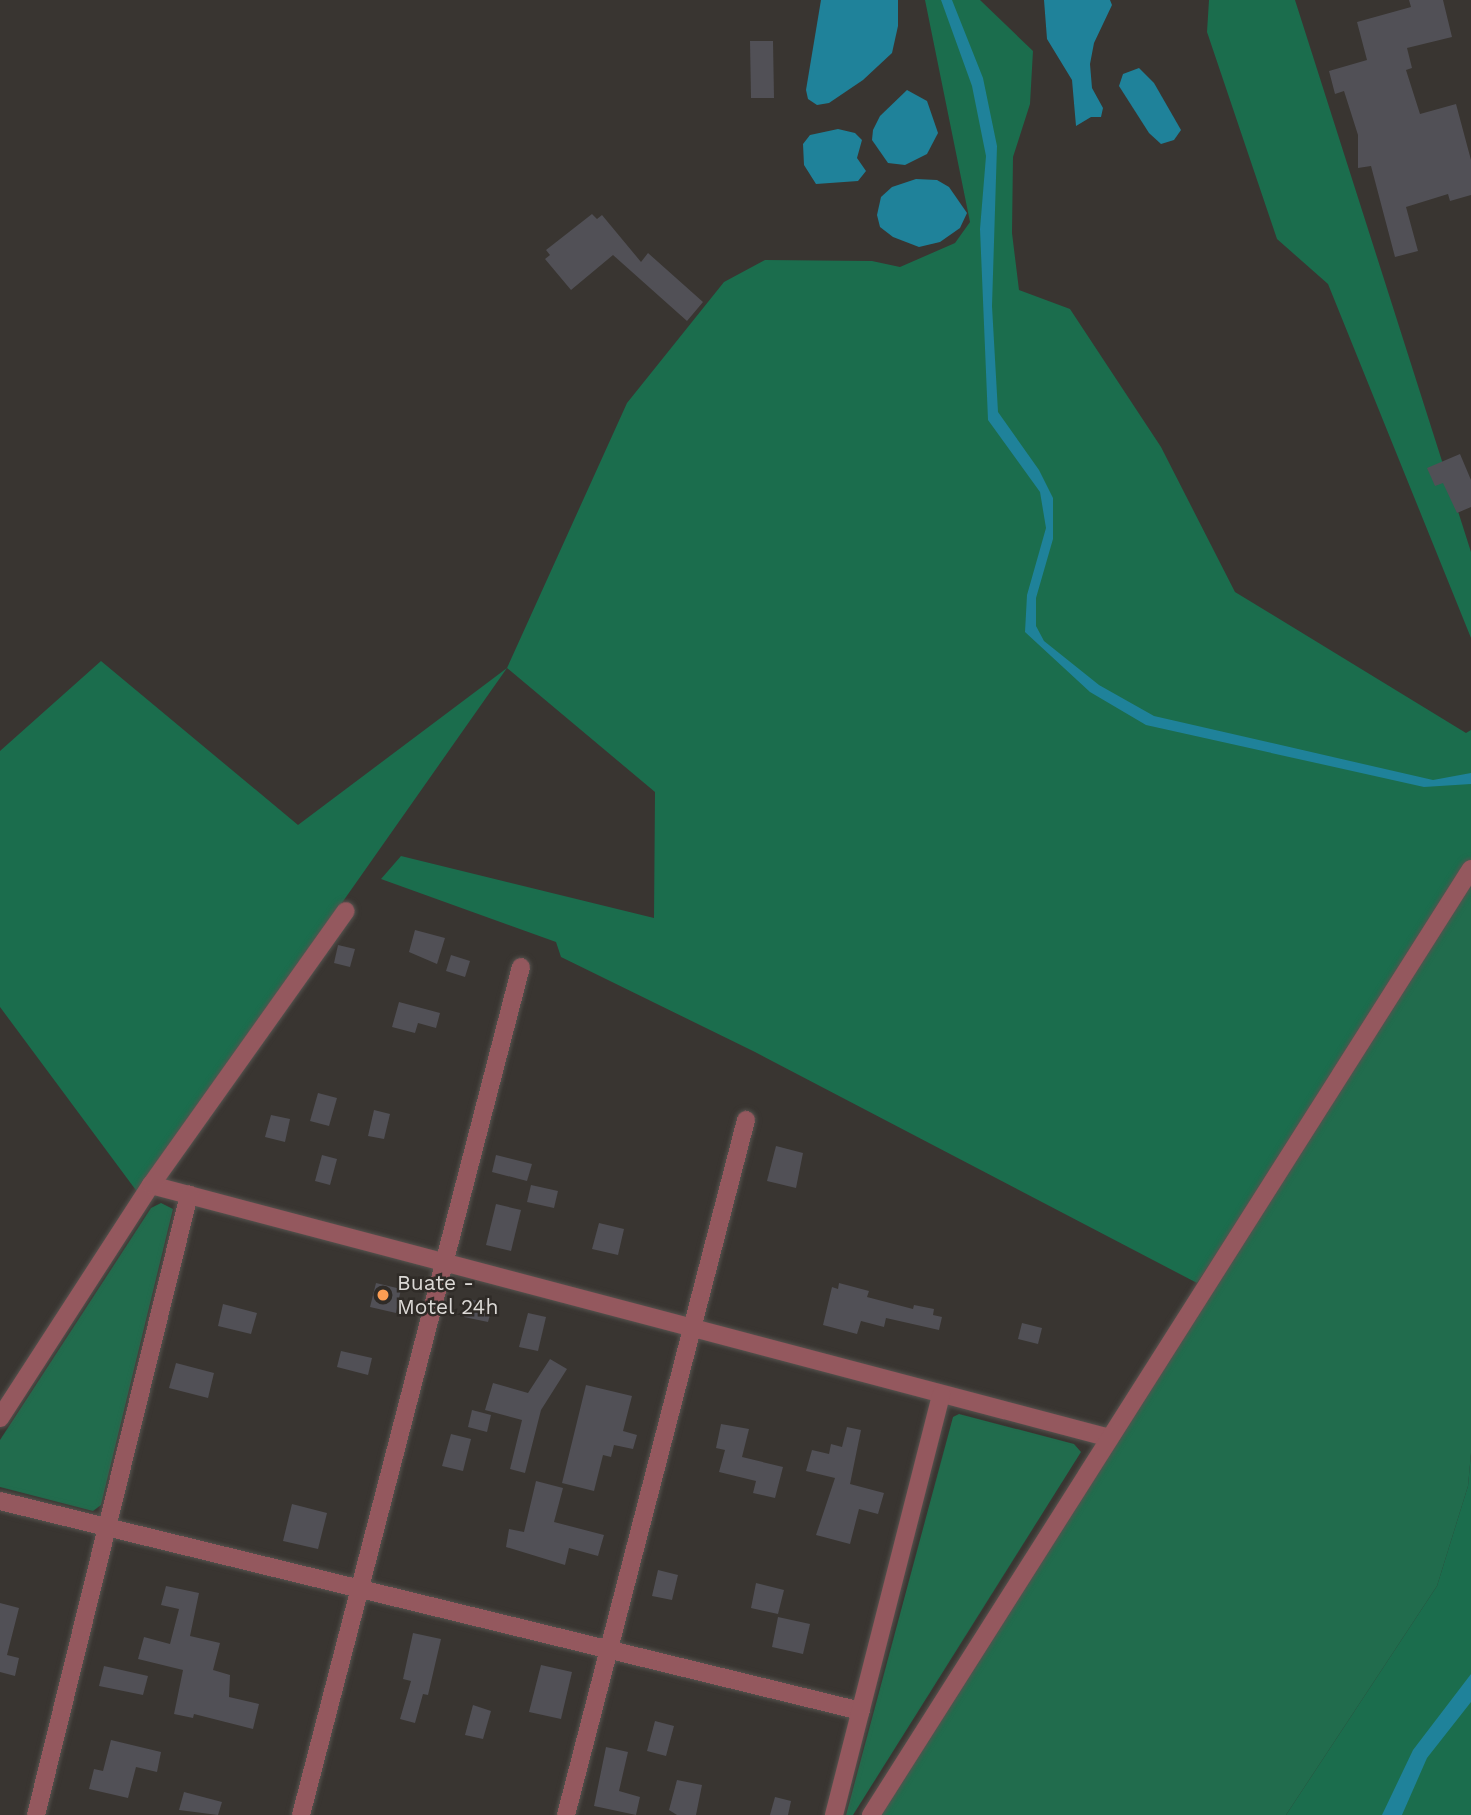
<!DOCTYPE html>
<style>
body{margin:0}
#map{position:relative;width:1471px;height:1815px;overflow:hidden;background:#393531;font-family:"Work Sans",sans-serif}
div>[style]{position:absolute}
.green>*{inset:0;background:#216c4d}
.forest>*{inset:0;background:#1b6d4d}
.water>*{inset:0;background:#1f829a}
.building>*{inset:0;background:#515056}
.roads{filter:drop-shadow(0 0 2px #56534f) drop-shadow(0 0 2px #56534f)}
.street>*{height:18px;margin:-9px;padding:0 9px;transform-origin:9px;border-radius:9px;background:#94585e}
.dots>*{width:19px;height:19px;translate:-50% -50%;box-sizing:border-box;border:4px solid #2f2b27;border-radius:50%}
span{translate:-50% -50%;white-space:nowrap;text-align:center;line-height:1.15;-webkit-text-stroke:5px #2f2b27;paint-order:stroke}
.poi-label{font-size:21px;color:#dcd9d6}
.left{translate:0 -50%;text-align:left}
</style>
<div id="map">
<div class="green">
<i style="clip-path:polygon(1471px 882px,1471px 1453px,1468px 1486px,1437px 1586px,1286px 1815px,879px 1815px)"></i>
<i style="clip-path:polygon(161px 1203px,173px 1209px,101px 1505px,93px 1511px,0 1487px,0 1440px,151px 1208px)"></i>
<i style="clip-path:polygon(959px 1414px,1074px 1444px,1081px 1452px,853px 1815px,846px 1815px,953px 1417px)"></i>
</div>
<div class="forest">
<i style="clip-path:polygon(925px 0,980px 0,1033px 51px,1030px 104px,1013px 157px,1012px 233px,1019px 290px,1070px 309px,1161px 447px,1235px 592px,1466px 733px,1471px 730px,1471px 877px,1197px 1283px,755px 1052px,561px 957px,556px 942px,381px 879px,401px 856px,654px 918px,655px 792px,507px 668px,138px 1193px,0 1007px,0 751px,101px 661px,298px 825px,507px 668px,627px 403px,724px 282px,765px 260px,872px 261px,900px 267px,955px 243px,970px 222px)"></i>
<i style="clip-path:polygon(1209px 0,1295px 0,1471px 552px,1471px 638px,1328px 284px,1277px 239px,1207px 32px)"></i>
<i style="clip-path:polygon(1471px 1453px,1471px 1815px,1286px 1815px,1437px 1586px,1468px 1486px)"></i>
</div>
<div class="water">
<i style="clip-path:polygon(821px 0,898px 0,898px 26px,892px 53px,863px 80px,829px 103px,817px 105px,808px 99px,806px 90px)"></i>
<i style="clip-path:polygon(941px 0,952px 0,983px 78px,997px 146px,992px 306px,998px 412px,1039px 470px,1053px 498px,1053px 539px,1036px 598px,1036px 626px,1044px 641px,1099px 685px,1154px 716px,1433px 780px,1471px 773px,1471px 784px,1424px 787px,1146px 725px,1090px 692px,1025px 632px,1027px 595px,1046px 528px,1040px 492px,988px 420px,980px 229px,986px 156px,972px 86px)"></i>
<i style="clip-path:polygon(1044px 0,1110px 0,1112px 5px,1094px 43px,1090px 64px,1092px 88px,1103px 108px,1101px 117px,1091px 117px,1076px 126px,1072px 80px,1047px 39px)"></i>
<i style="clip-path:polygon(1139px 68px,1154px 83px,1181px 130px,1174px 140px,1161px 144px,1149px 133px,1119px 86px,1123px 74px)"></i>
<i style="clip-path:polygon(907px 90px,927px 101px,938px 133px,927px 154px,905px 165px,888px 163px,872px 140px,873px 130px,880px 116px)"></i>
<i style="clip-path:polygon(838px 129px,855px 133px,862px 140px,857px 158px,866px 171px,858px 181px,816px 184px,804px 165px,803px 144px,810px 135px)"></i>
<i style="clip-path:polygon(916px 179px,937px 180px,949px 187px,967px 213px,960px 228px,940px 242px,919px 247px,893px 237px,880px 227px,877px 215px,881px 197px,892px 187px)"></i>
<i style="clip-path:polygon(1471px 1674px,1471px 1702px,1427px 1758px,1402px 1815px,1382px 1815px,1413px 1750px)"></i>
</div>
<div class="building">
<i style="clip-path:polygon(1409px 0,1443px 0,1452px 37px,1407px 48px,1412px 68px,1406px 70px,1420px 114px,1456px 104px,1471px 160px,1471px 195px,1450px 201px,1448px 194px,1406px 207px,1418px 251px,1395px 257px,1371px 166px,1358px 168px,1358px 135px,1344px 91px,1335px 94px,1329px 71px,1367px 60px,1357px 22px,1411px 7px)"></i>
<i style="clip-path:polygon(750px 41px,773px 41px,774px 98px,751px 98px)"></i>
<i style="clip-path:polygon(592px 214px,597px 219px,602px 215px,641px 262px,648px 253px,703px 302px,687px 321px,613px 255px,571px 290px,545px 259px,550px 255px,546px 250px)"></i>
<i style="clip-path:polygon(1460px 454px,1471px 480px,1471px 507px,1457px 513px,1443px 483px,1435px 486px,1427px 468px)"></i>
<i style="clip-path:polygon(415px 930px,445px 938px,437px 964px,409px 952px)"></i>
<i style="clip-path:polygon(338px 945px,355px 949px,350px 967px,334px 963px)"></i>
<i style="clip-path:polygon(451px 955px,470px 961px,465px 977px,446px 971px)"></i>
<i style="clip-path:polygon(399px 1002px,440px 1013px,436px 1028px,418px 1023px,415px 1033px,392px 1027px)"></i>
<i style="clip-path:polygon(318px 1093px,337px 1098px,329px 1126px,310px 1121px)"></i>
<i style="clip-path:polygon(374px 1110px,390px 1114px,384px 1139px,368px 1136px)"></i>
<i style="clip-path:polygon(271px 1115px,290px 1119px,285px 1142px,265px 1137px)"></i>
<i style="clip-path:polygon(776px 1146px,803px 1153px,796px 1188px,767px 1181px)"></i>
<i style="clip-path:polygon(322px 1155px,337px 1159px,330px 1185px,315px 1181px)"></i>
<i style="clip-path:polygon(496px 1155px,532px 1164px,527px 1181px,492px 1172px)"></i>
<i style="clip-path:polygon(531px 1185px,558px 1191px,554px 1208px,527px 1202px)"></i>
<i style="clip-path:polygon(496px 1204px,521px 1210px,511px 1251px,486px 1245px)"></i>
<i style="clip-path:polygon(599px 1223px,624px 1229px,618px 1255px,592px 1249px)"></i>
<i style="clip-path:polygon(376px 1283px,401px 1289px,396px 1313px,370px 1307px)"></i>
<i style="clip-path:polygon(839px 1283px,869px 1291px,867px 1297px,913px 1309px,914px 1305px,934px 1309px,933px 1315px,942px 1317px,939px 1330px,886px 1318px,884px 1327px,861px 1321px,857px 1334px,823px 1325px,832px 1287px,838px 1289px)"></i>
<i style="clip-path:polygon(469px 1299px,493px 1304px,488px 1322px,464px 1317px)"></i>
<i style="clip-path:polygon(223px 1304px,257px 1313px,251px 1334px,218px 1326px)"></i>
<i style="clip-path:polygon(528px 1313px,546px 1317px,538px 1351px,519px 1347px)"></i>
<i style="clip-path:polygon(1022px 1323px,1042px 1328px,1038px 1344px,1018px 1339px)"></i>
<i style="clip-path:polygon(341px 1351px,372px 1358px,368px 1375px,337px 1367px)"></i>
<i style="clip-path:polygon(550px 1359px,567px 1369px,541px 1410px,525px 1473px,510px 1469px,522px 1420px,485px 1410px,493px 1383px,528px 1393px)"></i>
<i style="clip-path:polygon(176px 1363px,214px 1373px,208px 1398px,169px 1388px)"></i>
<i style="clip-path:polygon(586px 1385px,632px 1396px,623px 1431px,637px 1435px,633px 1449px,614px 1445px,611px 1457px,603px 1455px,594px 1491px,562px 1483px)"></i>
<i style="clip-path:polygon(472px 1410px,491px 1415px,487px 1432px,468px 1427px)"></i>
<i style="clip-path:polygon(721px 1424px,749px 1429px,742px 1457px,783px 1467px,775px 1498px,753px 1493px,756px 1481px,719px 1472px,725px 1450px,716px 1448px)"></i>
<i style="clip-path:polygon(847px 1427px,861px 1430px,850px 1484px,884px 1493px,878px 1514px,859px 1509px,850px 1544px,816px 1535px,835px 1478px,806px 1471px,812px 1450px,829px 1454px,831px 1444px,842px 1447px)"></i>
<i style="clip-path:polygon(451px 1434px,471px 1439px,463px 1471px,442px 1466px)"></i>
<i style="clip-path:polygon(536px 1481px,563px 1488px,554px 1522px,604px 1535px,598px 1556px,569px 1548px,565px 1565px,506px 1547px,509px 1529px,524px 1532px)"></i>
<i style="clip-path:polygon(292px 1504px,327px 1513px,318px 1549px,283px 1541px)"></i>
<i style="clip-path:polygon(658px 1570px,678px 1575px,672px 1600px,652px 1596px)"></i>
<i style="clip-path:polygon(756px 1583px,784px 1590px,778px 1614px,751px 1608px)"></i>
<i style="clip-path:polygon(166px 1586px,199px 1593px,190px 1636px,220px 1643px,213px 1670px,230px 1675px,229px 1697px,259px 1704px,253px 1729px,194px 1714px,193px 1718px,174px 1714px,183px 1670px,138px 1659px,144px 1637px,170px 1644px,179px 1609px,161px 1605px)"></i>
<i style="clip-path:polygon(0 1603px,19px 1608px,7px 1655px,19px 1658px,15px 1676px,0 1672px)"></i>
<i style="clip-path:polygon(778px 1617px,810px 1624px,803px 1654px,772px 1647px)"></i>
<i style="clip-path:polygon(413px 1633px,441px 1639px,428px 1695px,423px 1694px,415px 1723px,400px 1719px,411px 1681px,403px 1679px)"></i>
<i style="clip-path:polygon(541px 1665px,572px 1672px,561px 1719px,529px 1712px)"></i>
<i style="clip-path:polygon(104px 1666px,148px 1676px,143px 1695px,99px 1686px)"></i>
<i style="clip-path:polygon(473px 1705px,491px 1711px,483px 1739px,465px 1735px)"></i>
<i style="clip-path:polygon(655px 1721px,674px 1726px,666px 1756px,647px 1751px)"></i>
<i style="clip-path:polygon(111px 1740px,161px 1752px,157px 1772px,136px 1767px,128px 1798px,89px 1789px,94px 1769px,103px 1771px)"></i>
<i style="clip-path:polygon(606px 1747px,628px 1752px,619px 1791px,640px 1797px,636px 1815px,594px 1806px)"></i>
<i style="clip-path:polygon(677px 1780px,702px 1785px,696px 1815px,677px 1815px,669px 1810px)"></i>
<i style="clip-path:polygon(184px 1792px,222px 1802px,218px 1815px,179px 1810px)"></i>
<i style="clip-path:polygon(775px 1797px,791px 1801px,788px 1815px,770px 1815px)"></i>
</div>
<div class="roads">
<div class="street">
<i style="left:151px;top:1185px;width:988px;rotate:14.78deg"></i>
<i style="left:0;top:1418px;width:278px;rotate:-57.1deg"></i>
<i style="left:151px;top:1185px;width:336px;rotate:-54.6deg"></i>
<i style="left:0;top:1501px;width:886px;rotate:13.71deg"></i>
<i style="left:36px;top:1815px;width:639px;rotate:-76.14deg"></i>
<i style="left:301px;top:1815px;width:876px;rotate:-75.46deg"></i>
<i style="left:566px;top:1815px;width:718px;rotate:-75.48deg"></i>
<i style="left:834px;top:1815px;width:434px;rotate:-75.7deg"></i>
<i style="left:871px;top:1815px;width:1120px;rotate:-57.62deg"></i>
</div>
</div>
<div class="dots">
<i style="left:383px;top:1295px;background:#fc9d53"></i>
</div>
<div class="poi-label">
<span class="left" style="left:397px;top:1295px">Buate -<br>Motel 24h</span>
</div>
</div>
